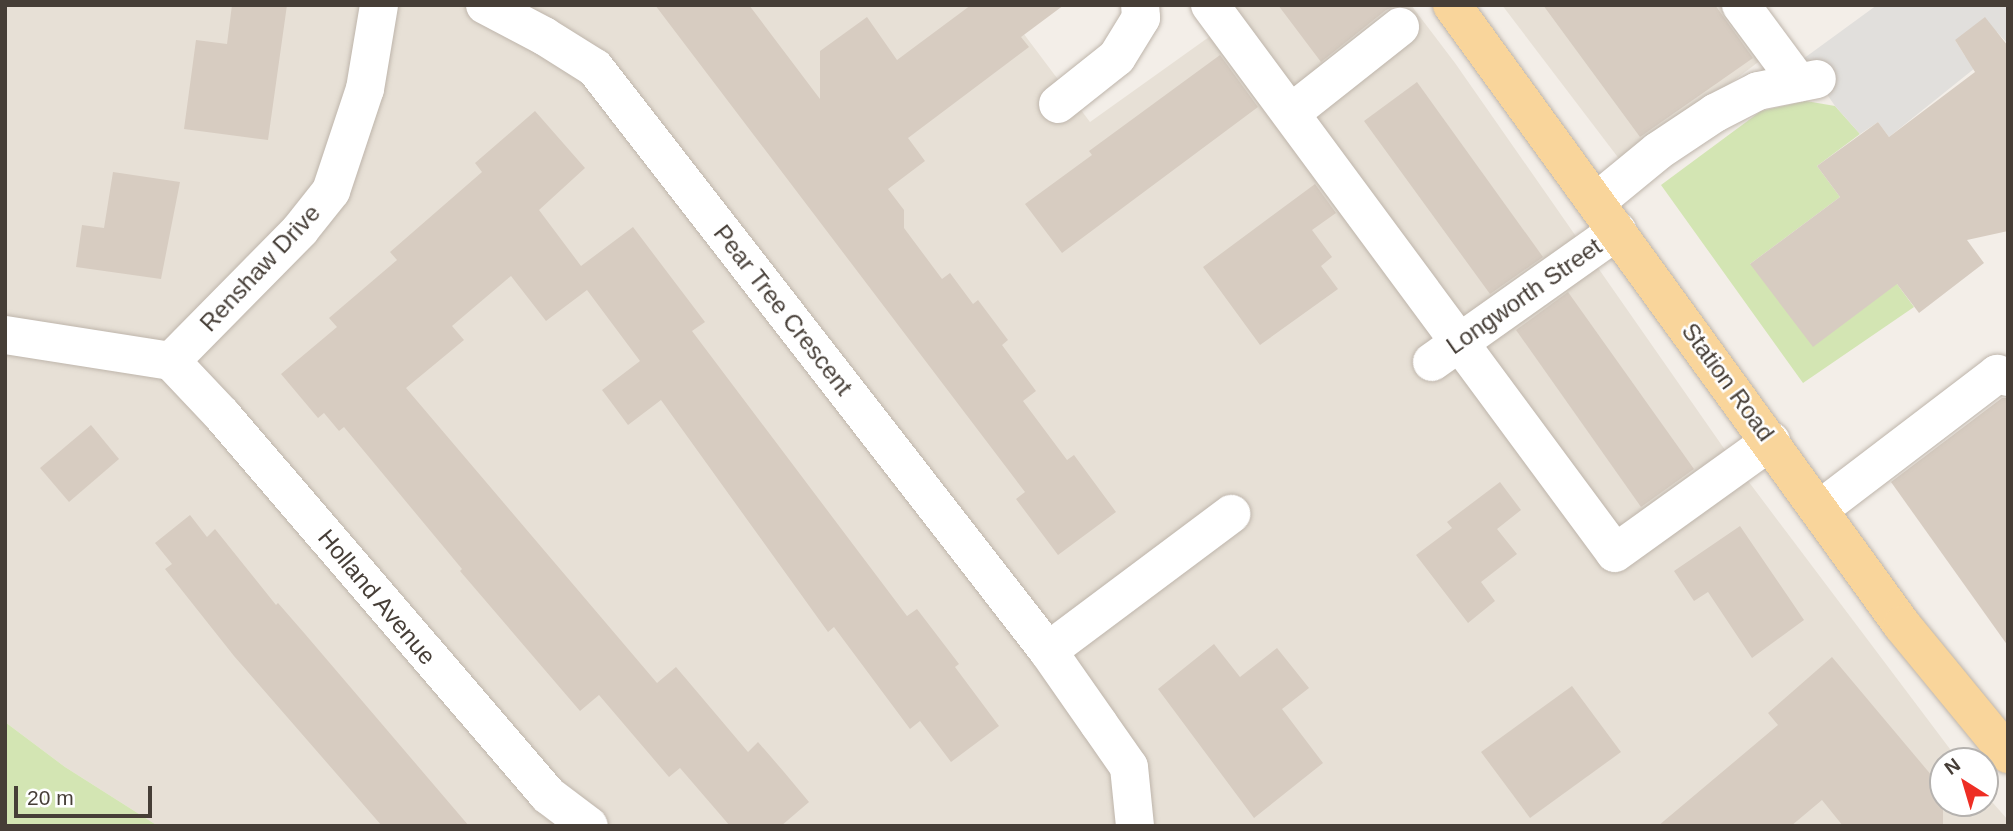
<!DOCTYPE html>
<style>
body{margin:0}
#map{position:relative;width:2013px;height:831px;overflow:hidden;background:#f3eee8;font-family:Helvetica,sans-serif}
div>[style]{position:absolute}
.residential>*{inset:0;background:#e7e0d6}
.green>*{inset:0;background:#d3e5b3}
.parking>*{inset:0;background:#e1dfdc}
.building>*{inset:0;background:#d7ccc1}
.roads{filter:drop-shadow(0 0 2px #beb5ab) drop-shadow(0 0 2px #beb5ab)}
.minor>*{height:38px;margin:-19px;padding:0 19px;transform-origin:19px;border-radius:19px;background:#fff}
.major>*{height:38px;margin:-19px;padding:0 19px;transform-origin:19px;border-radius:19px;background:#f9d59b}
span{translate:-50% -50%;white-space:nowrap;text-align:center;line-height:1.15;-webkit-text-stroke:5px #fff;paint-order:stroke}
.street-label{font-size:24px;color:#463e37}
.frame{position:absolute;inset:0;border:7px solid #463e37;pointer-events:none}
.north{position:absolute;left:1929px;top:747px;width:70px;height:70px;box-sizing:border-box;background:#fff;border:2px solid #b5b2af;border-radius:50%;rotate:323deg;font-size:19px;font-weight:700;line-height:28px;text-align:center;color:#463e37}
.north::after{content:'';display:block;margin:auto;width:24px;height:32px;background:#ee2e24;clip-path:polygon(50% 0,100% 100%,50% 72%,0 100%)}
.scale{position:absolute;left:14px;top:786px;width:138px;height:32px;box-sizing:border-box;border:4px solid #463e37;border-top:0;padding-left:9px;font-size:21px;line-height:24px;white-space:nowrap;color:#463e37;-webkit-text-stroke:5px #fff;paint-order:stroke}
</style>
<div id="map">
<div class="residential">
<i style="clip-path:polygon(5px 5px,1002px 5px,1090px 122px,1216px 32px,1197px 5px,1411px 5px,1455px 63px,1730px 457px,1959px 761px,1943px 761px,1943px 803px,1985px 803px,1985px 794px,2008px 820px,2008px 826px,158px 826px,65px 767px,5px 722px)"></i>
<i style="clip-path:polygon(1502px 5px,1728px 5px,1765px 57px,1623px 164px)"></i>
</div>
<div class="green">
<i style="clip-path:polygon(1806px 101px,1835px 106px,1860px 134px,1817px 166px,1840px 197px,1750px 264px,1897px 284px,1914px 307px,1803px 383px,1661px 185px,1761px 111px)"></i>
<i style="clip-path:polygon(5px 722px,65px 767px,158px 826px,5px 826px)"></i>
</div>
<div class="parking">
<i style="clip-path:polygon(1877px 5px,2008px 5px,2008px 44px,1997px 32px,1955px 40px,1965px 56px,1980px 64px,1889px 137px,1878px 122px,1860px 134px,1835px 106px,1803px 59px)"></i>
</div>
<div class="building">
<i style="clip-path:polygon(232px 5px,287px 5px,268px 140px,184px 129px,196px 40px,227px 44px)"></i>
<i style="clip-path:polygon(655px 5px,749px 5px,820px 99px,820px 51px,867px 17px,897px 60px,971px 5px,1064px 5px,1021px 37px,1029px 47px,908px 138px,925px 161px,888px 189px,904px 210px,904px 228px,942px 279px,950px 273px,973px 304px,978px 300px,1008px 340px,1002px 345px,1036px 391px,1023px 401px,1067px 460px,1074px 455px,1116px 512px,1058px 555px,1016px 499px,1025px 492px)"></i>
<i style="clip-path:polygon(1278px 5px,1397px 5px,1386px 10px,1321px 62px)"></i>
<i style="clip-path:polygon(1543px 5px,1715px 5px,1753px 58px,1640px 137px)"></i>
<i style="clip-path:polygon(1985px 17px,2008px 46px,2008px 231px,1967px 240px,1984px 263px,1919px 313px,1897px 284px,1813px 347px,1750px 264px,1840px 197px,1817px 166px,1878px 122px,1889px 137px,1975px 72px,1955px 40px)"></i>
<i style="clip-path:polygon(1220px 55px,1258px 107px,1062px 253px,1025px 204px,1092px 155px,1089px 151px)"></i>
<i style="clip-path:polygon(1417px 82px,1543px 257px,1490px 294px,1364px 121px)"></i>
<i style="clip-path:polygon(535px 111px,585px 168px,539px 210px,581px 266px,633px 227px,705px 322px,692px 331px,907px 616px,917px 609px,959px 664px,955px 667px,999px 726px,951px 762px,920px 721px,910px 729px,834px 627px,828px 632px,661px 400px,628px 425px,602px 390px,640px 361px,587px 290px,546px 321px,511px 276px,452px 326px,464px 340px,406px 388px,657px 683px,676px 667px,748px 752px,758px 742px,784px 772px,809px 802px,781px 826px,730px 826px,680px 768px,669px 777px,599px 695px,580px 711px,460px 571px,462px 569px,344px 427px,339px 431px,324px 413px,318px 418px,281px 374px,337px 327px,329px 318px,397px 260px,390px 252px,482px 172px,475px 163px)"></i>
<i style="clip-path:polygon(113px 172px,180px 182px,161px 279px,76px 267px,82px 225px,104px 228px)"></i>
<i style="clip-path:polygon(1315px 184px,1336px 213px,1312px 230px,1332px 257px,1321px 266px,1338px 289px,1260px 345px,1203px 267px)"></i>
<i style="clip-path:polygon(1568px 292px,1694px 469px,1641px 507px,1516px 330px)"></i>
<i style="clip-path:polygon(2002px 398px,2008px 398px,2008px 646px,1891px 482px)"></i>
<i style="clip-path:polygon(91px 425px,119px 459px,69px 502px,40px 468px)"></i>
<i style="clip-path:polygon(1500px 482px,1521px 510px,1497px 529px,1517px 554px,1481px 582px,1495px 601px,1468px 623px,1416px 555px,1452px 528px,1447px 522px)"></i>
<i style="clip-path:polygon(190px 515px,207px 537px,215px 529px,276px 605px,278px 603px,305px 634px,469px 826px,382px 826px,234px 656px,165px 569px,172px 564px,155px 543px)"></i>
<i style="clip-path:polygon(1740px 526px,1804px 620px,1752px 658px,1708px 592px,1694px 601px,1674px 571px)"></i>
<i style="clip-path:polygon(1214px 644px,1240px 677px,1277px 648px,1309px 688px,1282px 709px,1323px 763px,1254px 818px,1158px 689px)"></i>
<i style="clip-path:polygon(1832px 657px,1943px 789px,1943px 826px,1843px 826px,1822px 800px,1791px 826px,1658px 826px,1778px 725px,1768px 713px)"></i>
<i style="clip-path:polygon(1572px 686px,1621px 752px,1530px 818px,1481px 752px)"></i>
</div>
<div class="roads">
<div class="minor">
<i style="left:485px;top:5px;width:67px;rotate:27.7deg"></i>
<i style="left:544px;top:36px;width:60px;rotate:32.1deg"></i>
<i style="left:595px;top:68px;width:738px;rotate:52.15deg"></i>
<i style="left:1048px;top:651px;width:89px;rotate:55.1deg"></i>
<i style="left:1099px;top:724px;width:52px;rotate:55.1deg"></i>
<i style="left:1129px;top:767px;width:59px;rotate:84.2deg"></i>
<i style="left:1210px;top:5px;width:681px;rotate:53.53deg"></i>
<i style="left:1615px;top:553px;width:192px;rotate:-35.7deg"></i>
<i style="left:1741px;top:5px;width:96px;rotate:53.5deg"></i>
<i style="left:1058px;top:104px;width:75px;rotate:-38.5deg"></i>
<i style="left:1117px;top:57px;width:46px;rotate:-58.4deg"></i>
<i style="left:1141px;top:18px;width:13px;rotate:-94deg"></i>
<i style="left:1291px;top:113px;width:139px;rotate:-38.3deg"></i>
<i style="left:1596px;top:202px;width:80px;rotate:-39.4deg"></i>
<i style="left:1658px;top:151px;width:69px;rotate:-33.7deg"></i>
<i style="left:1715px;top:113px;width:48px;rotate:-27.1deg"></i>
<i style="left:1758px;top:91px;width:60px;rotate:-11.5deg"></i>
<i style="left:5px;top:335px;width:168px;rotate:8.9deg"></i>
<i style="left:171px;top:361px;width:184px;rotate:-45.4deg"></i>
<i style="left:300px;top:230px;width:50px;rotate:-51.5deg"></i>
<i style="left:331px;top:191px;width:108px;rotate:-71.6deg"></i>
<i style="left:365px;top:89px;width:85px;rotate:-80.5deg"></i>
<i style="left:171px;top:361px;width:74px;rotate:46.6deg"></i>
<i style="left:222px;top:415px;width:501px;rotate:49.37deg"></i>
<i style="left:548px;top:795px;width:51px;rotate:37.1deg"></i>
<i style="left:1432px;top:362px;width:227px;rotate:-35.3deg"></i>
<i style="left:1820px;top:509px;width:223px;rotate:-37.3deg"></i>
<i style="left:1997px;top:374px;width:11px;rotate:15deg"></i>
<i style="left:1048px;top:651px;width:229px;rotate:-36.8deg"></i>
</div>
<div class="major">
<i style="left:1452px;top:5px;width:766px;rotate:54.03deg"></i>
<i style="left:1902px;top:625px;width:167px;rotate:50.6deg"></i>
</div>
</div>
<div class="street-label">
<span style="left:260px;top:268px;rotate:-47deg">Renshaw Drive</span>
<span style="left:1524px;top:296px;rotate:-35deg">Longworth Street</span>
<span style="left:783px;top:310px;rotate:52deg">Pear Tree Crescent</span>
<span style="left:1728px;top:382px;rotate:54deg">Station Road</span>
<span style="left:377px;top:597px;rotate:50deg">Holland Avenue</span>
</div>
<div class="frame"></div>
<div class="north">N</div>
<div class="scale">20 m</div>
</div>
